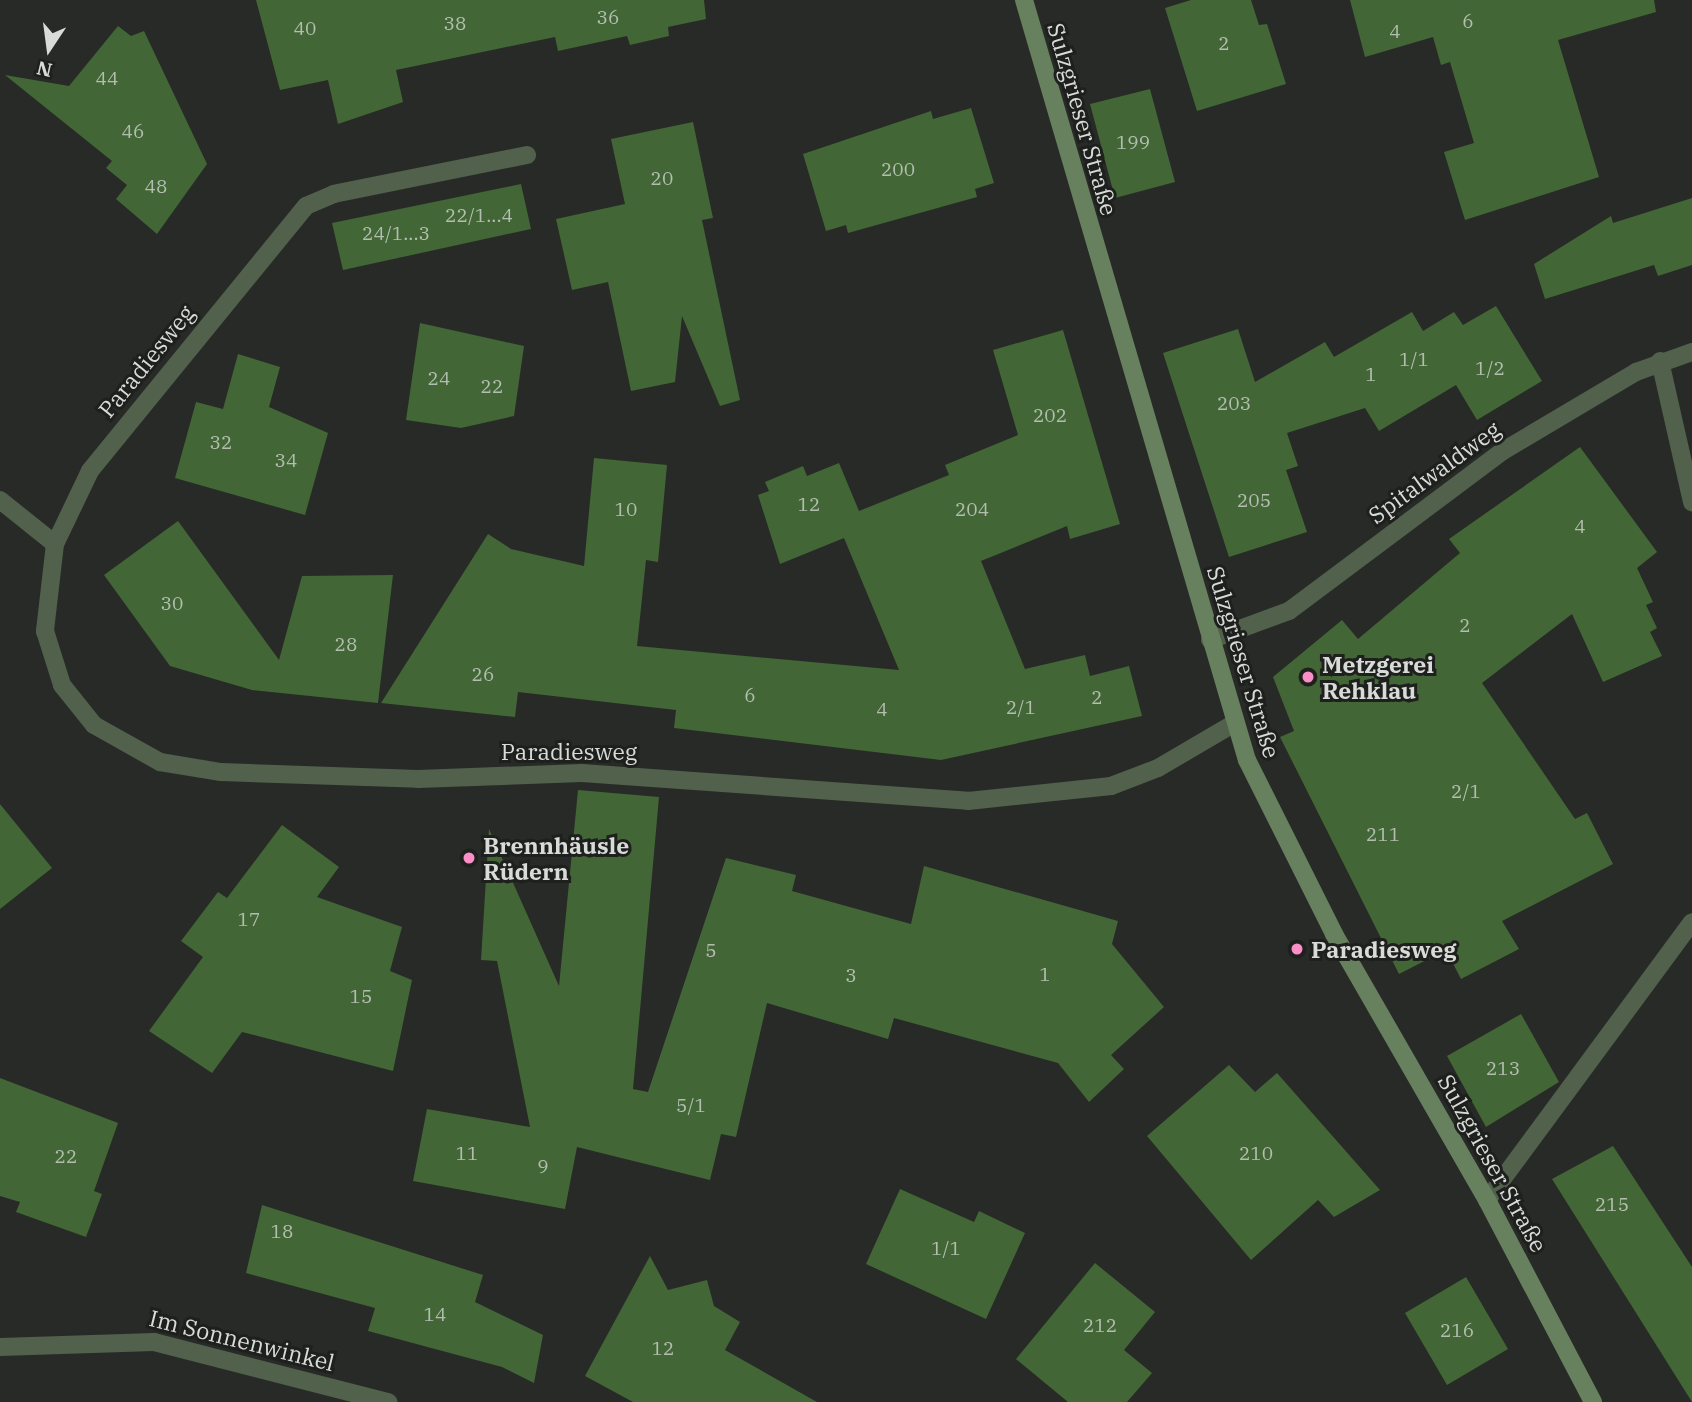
<!DOCTYPE html>
<meta charset="utf-8">
<style>
body{margin:0}
#map{position:relative;width:1692px;height:1402px;overflow:hidden;background:#282a27;font-family:"IBM Plex Serif",serif}
div>[style]{position:absolute}
.building>*{inset:0;background:#426635}
.street>*{height:18px;margin:-9px;padding:0 9px;transform-origin:9px;border-radius:9px;background:#51614c}
.secondary>*{height:18px;margin:-9px;padding:0 9px;transform-origin:9px;border-radius:9px;background:#67805e}
.dots>*{width:19px;height:19px;translate:-50% -50%;box-sizing:border-box;border:4px solid #1e201d;border-radius:50%}
span{translate:-50% -50%;white-space:nowrap;text-align:center;line-height:1.15;-webkit-text-stroke:6px #1e201d;paint-order:stroke}
.number-label{font-size:19px;color:#b3beb0}
.number-label span{-webkit-text-stroke-width:0}
.street-label{font-size:23px;color:#d9dbd9}
.poi-label{font-size:23px;color:#d9dbd9;font-weight:700}
.left{translate:0 -50%;text-align:left}
.north{position:absolute;left:14px;top:14px;width:70px;height:70px;-webkit-text-stroke:5px #1e201d;paint-order:stroke;rotate:193deg;font-size:19px;font-weight:700;line-height:28px;text-align:center;color:#d9dbd9}
.north::after{content:'';display:block;margin:auto;width:24px;height:32px;background:#d9dbd9;clip-path:polygon(50% 0,100% 100%,50% 72%,0 100%)}
</style>
<div id="map">
<div class="building">
<i style="clip-path:polygon(256px 0,704px 0,706px 19px,668px 27px,669px 36px,630px 45px,627px 36px,558px 51px,555px 37px,396px 70px,403px 102px,338px 124px,328px 80px,280px 90px)"></i>
<i style="clip-path:polygon(1191px 0,1251px 0,1259px 25px,1267px 24px,1286px 84px,1197px 111px,1165px 8px)"></i>
<i style="clip-path:polygon(1350px 0,1654px 0,1656px 12px,1558px 40px,1599px 177px,1465px 220px,1444px 152px,1474px 143px,1450px 62px,1441px 65px,1433px 37px,1365px 57px)"></i>
<i style="clip-path:polygon(118px 26px,131px 36px,144px 31px,207px 164px,157px 234px,116px 199px,127px 185px,106px 168px,112px 161px,5px 75px,69px 86px)"></i>
<i style="clip-path:polygon(1150px 89px,1175px 182px,1115px 198px,1090px 104px)"></i>
<i style="clip-path:polygon(971px 108px,994px 183px,975px 189px,977px 197px,848px 233px,846px 225px,826px 231px,803px 154px,931px 111px,933px 119px)"></i>
<i style="clip-path:polygon(693px 122px,713px 218px,702px 220px,740px 400px,720px 406px,682px 316px,675px 382px,631px 391px,608px 282px,572px 290px,556px 219px,625px 204px,611px 139px)"></i>
<i style="clip-path:polygon(521px 184px,531px 229px,343px 270px,332px 223px)"></i>
<i style="clip-path:polygon(1692px 198px,1692px 265px,1658px 276px,1654px 265px,1545px 299px,1534px 264px,1611px 216px,1613px 223px)"></i>
<i style="clip-path:polygon(1496px 306px,1542px 381px,1477px 420px,1456px 385px,1379px 431px,1365px 408px,1287px 433px,1298px 466px,1286px 470px,1307px 532px,1229px 557px,1163px 353px,1238px 329px,1255px 382px,1325px 342px,1334px 357px,1412px 312px,1423px 331px,1454px 312px,1463px 325px)"></i>
<i style="clip-path:polygon(420px 323px,524px 346px,514px 416px,461px 428px,406px 420px)"></i>
<i style="clip-path:polygon(1063px 330px,1120px 524px,1070px 539px,1067px 526px,981px 561px,1025px 669px,1085px 655px,1090px 676px,1129px 666px,1142px 716px,941px 760px,674px 728px,676px 710px,518px 692px,515px 717px,381px 703px,488px 534px,511px 549px,584px 566px,594px 458px,667px 465px,658px 562px,646px 560px,637px 646px,899px 670px,844px 538px,780px 564px,758px 495px,769px 491px,765px 482px,803px 466px,807px 476px,839px 463px,859px 511px,949px 475px,945px 465px,1018px 435px,993px 350px)"></i>
<i style="clip-path:polygon(238px 354px,280px 367px,269px 407px,328px 433px,305px 515px,175px 478px,196px 402px,223px 409px)"></i>
<i style="clip-path:polygon(1580px 447px,1657px 552px,1637px 568px,1653px 602px,1646px 605px,1657px 628px,1650px 632px,1662px 656px,1603px 682px,1572px 614px,1482px 683px,1575px 819px,1587px 813px,1613px 864px,1502px 921px,1519px 949px,1461px 979px,1446px 950px,1399px 974px,1280px 737px,1294px 731px,1273px 677px,1342px 620px,1358px 639px,1460px 553px,1449px 539px)"></i>
<i style="clip-path:polygon(178px 521px,279px 660px,302px 576px,393px 575px,378px 703px,252px 690px,170px 666px,104px 575px)"></i>
<i style="clip-path:polygon(578px 790px,659px 797px,633px 1089px,648px 1092px,726px 858px,796px 875px,792px 891px,911px 924px,924px 866px,1118px 921px,1112px 944px,1164px 1007px,1111px 1055px,1124px 1069px,1089px 1102px,1058px 1063px,894px 1018px,888px 1039px,767px 1003px,736px 1137px,721px 1134px,710px 1180px,577px 1147px,565px 1209px,413px 1181px,427px 1109px,530px 1127px,497px 961px,481px 960px,489px 829px,559px 986px)"></i>
<i style="clip-path:polygon(0 804px,52px 868px,0 909px)"></i>
<i style="clip-path:polygon(282px 825px,339px 867px,317px 897px,402px 927px,390px 971px,412px 980px,393px 1071px,242px 1032px,212px 1073px,149px 1031px,203px 957px,181px 941px,218px 892px,227px 898px)"></i>
<i style="clip-path:polygon(1521px 1014px,1559px 1082px,1486px 1127px,1447px 1056px)"></i>
<i style="clip-path:polygon(1229px 1065px,1255px 1092px,1277px 1073px,1380px 1190px,1334px 1217px,1318px 1200px,1251px 1260px,1147px 1136px)"></i>
<i style="clip-path:polygon(0 1078px,118px 1123px,94px 1191px,102px 1194px,86px 1237px,16px 1212px,20px 1202px,0 1196px)"></i>
<i style="clip-path:polygon(1613px 1146px,1692px 1267px,1692px 1402px,1552px 1179px)"></i>
<i style="clip-path:polygon(900px 1189px,974px 1222px,979px 1211px,1025px 1233px,986px 1319px,866px 1264px)"></i>
<i style="clip-path:polygon(262px 1205px,483px 1275px,475px 1302px,543px 1335px,534px 1383px,502px 1367px,368px 1331px,375px 1308px,246px 1273px)"></i>
<i style="clip-path:polygon(650px 1256px,668px 1290px,707px 1280px,714px 1306px,740px 1322px,725px 1350px,817px 1402px,633px 1402px,585px 1376px)"></i>
<i style="clip-path:polygon(1095px 1263px,1155px 1312px,1124px 1350px,1152px 1373px,1127px 1402px,1068px 1402px,1016px 1359px)"></i>
<i style="clip-path:polygon(1466px 1277px,1508px 1349px,1447px 1385px,1405px 1313px)"></i>
</div>
<div class="street">
<i style="left:527px;top:155px;width:197px;rotate:168.6deg"></i>
<i style="left:334px;top:194px;width:30px;rotate:157deg"></i>
<i style="left:306px;top:206px;width:342px;rotate:129.2deg"></i>
<i style="left:90px;top:471px;width:81px;rotate:115.6deg"></i>
<i style="left:55px;top:544px;width:88px;rotate:96.6deg"></i>
<i style="left:45px;top:631px;width:57px;rotate:72.5deg"></i>
<i style="left:62px;top:685px;width:51px;rotate:51.3deg"></i>
<i style="left:94px;top:725px;width:76px;rotate:29.3deg"></i>
<i style="left:160px;top:762px;width:62px;rotate:9.3deg"></i>
<i style="left:221px;top:772px;width:197px;rotate:2deg"></i>
<i style="left:418px;top:779px;width:164px;rotate:-2.1deg"></i>
<i style="left:582px;top:773px;width:387px;rotate:4.1deg"></i>
<i style="left:968px;top:801px;width:144px;rotate:-6deg"></i>
<i style="left:1111px;top:786px;width:50px;rotate:-21deg"></i>
<i style="left:1158px;top:768px;width:87px;rotate:-30.4deg"></i>
<i style="left:1660px;top:361px;width:145px;rotate:77.2deg"></i>
<i style="left:0;top:500px;width:70px;rotate:38.7deg"></i>
<i style="left:1210px;top:640px;width:84px;rotate:-20.2deg"></i>
<i style="left:1289px;top:611px;width:267px;rotate:-36.8deg"></i>
<i style="left:1503px;top:451px;width:155px;rotate:-30.7deg"></i>
<i style="left:1636px;top:372px;width:59px;rotate:-19.7deg"></i>
<i style="left:1487px;top:1200px;width:345px;rotate:-53.6deg"></i>
<i style="left:0;top:1347px;width:154px;rotate:-1.9deg"></i>
<i style="left:154px;top:1342px;width:242px;rotate:14.4deg"></i>
</div>
<div class="secondary">
<i style="left:1024px;top:0;width:792px;rotate:73.65deg"></i>
<i style="left:1247px;top:760px;width:195px;rotate:63.4deg"></i>
<i style="left:1334px;top:934px;width:307px;rotate:60.1deg"></i>
<i style="left:1487px;top:1200px;width:228px;rotate:62.3deg"></i>
</div>
<div class="dots">
<i style="left:1308px;top:677px;background:#fa8fc8"></i>
<i style="left:469px;top:858px;background:#fa8fc8"></i>
<i style="left:1297px;top:949px;background:#fa8fc8"></i>
</div>
<div class="number-label">
<span style="left:608px;top:18px">36</span>
<span style="left:1468px;top:22px">6</span>
<span style="left:455px;top:24px">38</span>
<span style="left:305px;top:29px">40</span>
<span style="left:1395px;top:32px">4</span>
<span style="left:1224px;top:44px">2</span>
<span style="left:107px;top:79px">44</span>
<span style="left:133px;top:132px">46</span>
<span style="left:1133px;top:143px">199</span>
<span style="left:898px;top:170px">200</span>
<span style="left:662px;top:179px">20</span>
<span style="left:156px;top:187px">48</span>
<span style="left:479px;top:216px">22/1...4</span>
<span style="left:396px;top:234px">24/1...3</span>
<span style="left:1414px;top:360px">1/1</span>
<span style="left:1490px;top:369px">1/2</span>
<span style="left:1371px;top:375px">1</span>
<span style="left:439px;top:379px">24</span>
<span style="left:492px;top:387px">22</span>
<span style="left:1234px;top:404px">203</span>
<span style="left:1050px;top:416px">202</span>
<span style="left:221px;top:443px">32</span>
<span style="left:286px;top:461px">34</span>
<span style="left:1254px;top:501px">205</span>
<span style="left:809px;top:505px">12</span>
<span style="left:626px;top:510px">10</span>
<span style="left:972px;top:510px">204</span>
<span style="left:1580px;top:527px">4</span>
<span style="left:172px;top:604px">30</span>
<span style="left:1465px;top:626px">2</span>
<span style="left:346px;top:645px">28</span>
<span style="left:483px;top:675px">26</span>
<span style="left:750px;top:696px">6</span>
<span style="left:1097px;top:698px">2</span>
<span style="left:1021px;top:708px">2/1</span>
<span style="left:882px;top:710px">4</span>
<span style="left:1466px;top:792px">2/1</span>
<span style="left:1383px;top:835px">211</span>
<span style="left:249px;top:920px">17</span>
<span style="left:711px;top:951px">5</span>
<span style="left:1045px;top:975px">1</span>
<span style="left:851px;top:976px">3</span>
<span style="left:361px;top:997px">15</span>
<span style="left:1503px;top:1069px">213</span>
<span style="left:691px;top:1106px">5/1</span>
<span style="left:467px;top:1154px">11</span>
<span style="left:1256px;top:1154px">210</span>
<span style="left:66px;top:1157px">22</span>
<span style="left:543px;top:1167px">9</span>
<span style="left:1612px;top:1205px">215</span>
<span style="left:282px;top:1232px">18</span>
<span style="left:946px;top:1249px">1/1</span>
<span style="left:435px;top:1315px">14</span>
<span style="left:1100px;top:1326px">212</span>
<span style="left:1457px;top:1331px">216</span>
<span style="left:663px;top:1349px">12</span>
</div>
<div class="street-label">
<span style="left:1083px;top:119px;rotate:74deg">Sulzgrieser Straße</span>
<span style="left:146px;top:361px;rotate:-51deg">Paradiesweg</span>
<span style="left:1434px;top:472px;rotate:-36deg">Spitalwaldweg</span>
<span style="left:1244px;top:662px;rotate:73deg">Sulzgrieser Straße</span>
<span style="left:569px;top:751px">Paradiesweg</span>
<span style="left:1493px;top:1163px;rotate:61deg">Sulzgrieser Straße</span>
<span style="left:242px;top:1340px;rotate:14deg">Im Sonnenwinkel</span>
</div>
<div class="poi-label">
<span class="left" style="left:1322px;top:677px">Metzgerei<br>Rehklau</span>
<span class="left" style="left:483px;top:858px">Brennhäusle<br>Rüdern</span>
<span class="left" style="left:1311px;top:949px">Paradiesweg</span>
</div>
<div class="north">N</div>
</div>
